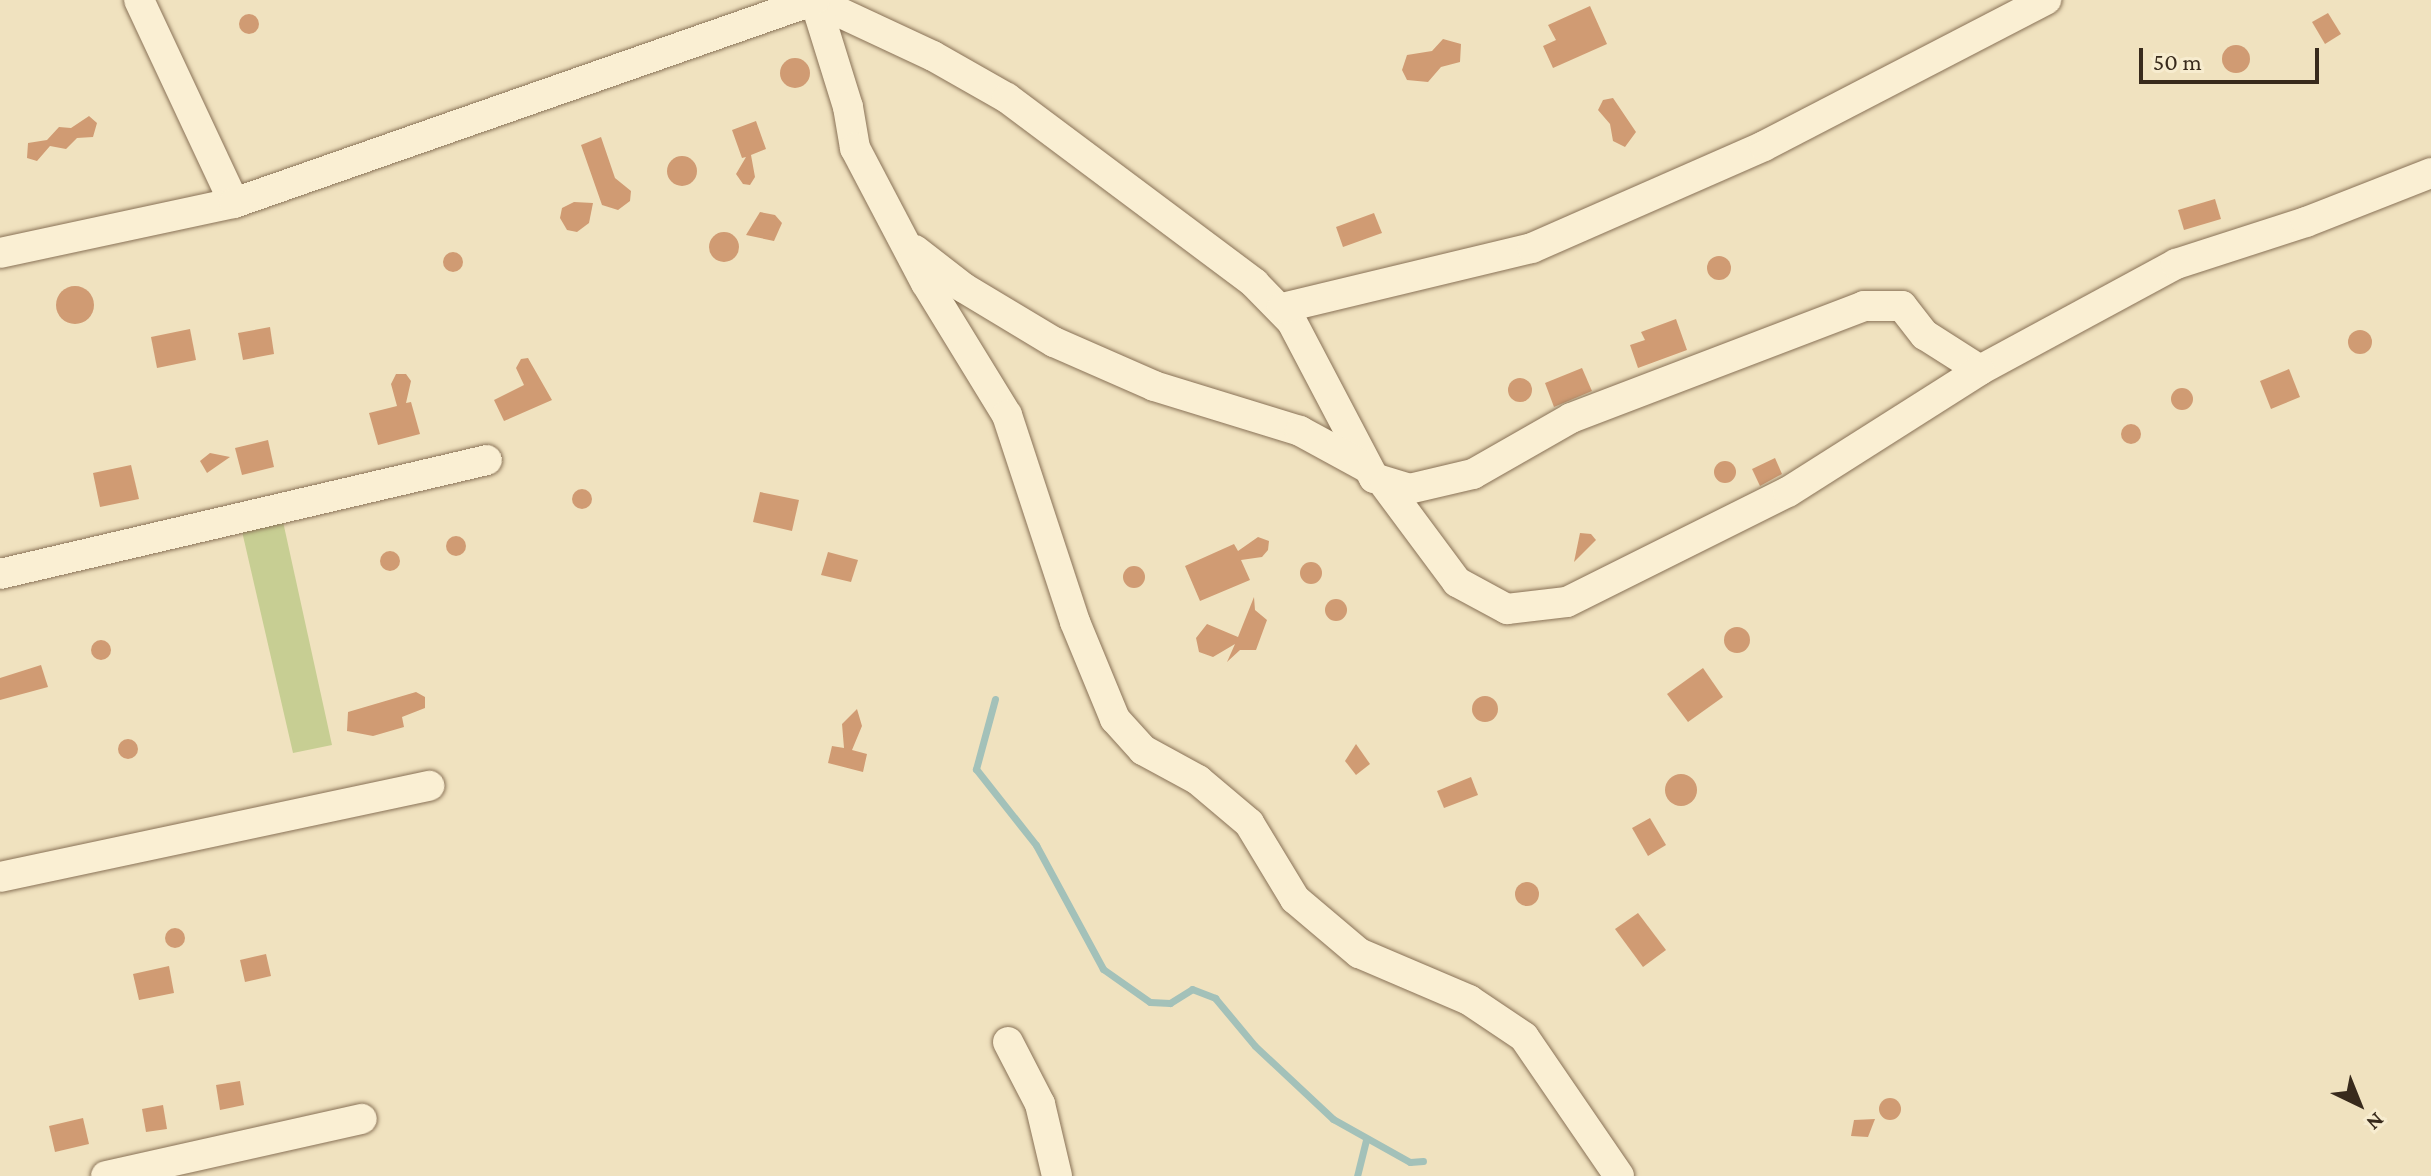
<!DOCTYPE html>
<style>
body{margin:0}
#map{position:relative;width:2431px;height:1176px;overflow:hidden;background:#f0e2bf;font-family:"Crimson Pro",serif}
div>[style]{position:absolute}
.green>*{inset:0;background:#c7ce93}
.stream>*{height:7px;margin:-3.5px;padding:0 3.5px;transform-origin:3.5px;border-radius:3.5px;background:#a3c1b9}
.building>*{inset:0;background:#d09b73}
.round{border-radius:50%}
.roads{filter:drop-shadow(0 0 2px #897257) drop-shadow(0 0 2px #897257)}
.minor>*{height:30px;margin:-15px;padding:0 15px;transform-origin:15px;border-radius:15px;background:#faefd3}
span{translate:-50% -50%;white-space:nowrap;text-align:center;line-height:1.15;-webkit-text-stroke:8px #f7eccf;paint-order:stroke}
.north{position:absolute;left:2319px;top:1064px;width:80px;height:80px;-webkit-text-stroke:6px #f7eccf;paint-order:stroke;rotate:137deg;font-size:22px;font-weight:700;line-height:32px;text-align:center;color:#382a1c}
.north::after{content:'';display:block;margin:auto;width:28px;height:36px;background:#382a1c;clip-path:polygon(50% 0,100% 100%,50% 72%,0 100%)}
.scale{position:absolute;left:2139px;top:48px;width:180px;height:36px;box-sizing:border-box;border:4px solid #382a1c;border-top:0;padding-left:10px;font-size:24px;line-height:28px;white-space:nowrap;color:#382a1c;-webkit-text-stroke:6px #f7eccf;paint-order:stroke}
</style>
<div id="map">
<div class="green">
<i style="clip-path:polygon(282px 517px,332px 745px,293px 753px,241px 527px)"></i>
</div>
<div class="stream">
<i style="left:995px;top:699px;width:73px;rotate:105.2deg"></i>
<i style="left:976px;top:769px;width:97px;rotate:51.7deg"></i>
<i style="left:1036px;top:845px;width:141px;rotate:61.6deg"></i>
<i style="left:1103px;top:969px;width:57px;rotate:35.1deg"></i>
<i style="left:1150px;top:1002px;width:20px;rotate:3deg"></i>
<i style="left:1170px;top:1003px;width:26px;rotate:-32deg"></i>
<i style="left:1192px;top:989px;width:25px;rotate:21deg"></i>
<i style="left:1215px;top:998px;width:62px;rotate:50.2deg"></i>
<i style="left:1255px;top:1046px;width:107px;rotate:43.1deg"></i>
<i style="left:1333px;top:1119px;width:88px;rotate:29.2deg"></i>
<i style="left:1410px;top:1162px;width:13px;rotate:-4deg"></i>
<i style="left:1357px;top:1176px;width:37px;rotate:-76deg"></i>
</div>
<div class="building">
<i style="clip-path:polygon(1590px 6px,1607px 44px,1553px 68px,1543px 46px,1556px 40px,1548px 25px)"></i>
<i style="clip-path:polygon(2328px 13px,2341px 34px,2325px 44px,2312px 22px)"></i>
<i class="round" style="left:239px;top:14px;width:20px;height:20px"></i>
<i style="clip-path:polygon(1443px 39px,1461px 44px,1460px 62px,1441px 67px,1428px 82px,1407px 80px,1402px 70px,1407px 55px,1432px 51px)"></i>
<i class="round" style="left:2222px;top:45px;width:28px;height:28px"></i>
<i class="round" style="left:780px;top:58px;width:30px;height:30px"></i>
<i style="clip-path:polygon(1613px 98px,1636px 132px,1625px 147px,1613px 141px,1610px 124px,1598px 110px,1603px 100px)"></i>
<i style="clip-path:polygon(89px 116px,97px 123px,93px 137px,77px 138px,66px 149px,50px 146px,37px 161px,27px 158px,28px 143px,47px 140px,59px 127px,71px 128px)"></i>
<i style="clip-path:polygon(756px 121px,766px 149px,751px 155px,755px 177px,750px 185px,743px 184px,736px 174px,746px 157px,742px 158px,732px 130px)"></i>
<i style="clip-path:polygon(601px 137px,615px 178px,631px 191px,630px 201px,618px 210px,602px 205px,581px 145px)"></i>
<i class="round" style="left:667px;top:156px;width:30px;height:30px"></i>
<i style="clip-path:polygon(2215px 199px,2221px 219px,2184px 230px,2178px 210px)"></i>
<i style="clip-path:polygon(574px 202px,593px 203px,589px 223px,577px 232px,567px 230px,560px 218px,562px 208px)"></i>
<i style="clip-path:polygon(760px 212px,775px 215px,782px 223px,774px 241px,746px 235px)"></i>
<i style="clip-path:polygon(1374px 213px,1382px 233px,1343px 247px,1336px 227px)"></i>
<i class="round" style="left:709px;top:232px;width:30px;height:30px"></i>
<i class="round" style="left:443px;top:252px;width:20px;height:20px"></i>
<i class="round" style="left:1707px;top:256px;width:24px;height:24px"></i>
<i class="round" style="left:56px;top:286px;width:38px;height:38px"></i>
<i style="clip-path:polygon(1676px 319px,1687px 350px,1638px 368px,1630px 345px,1645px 340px,1641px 332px)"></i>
<i style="clip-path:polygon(270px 327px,274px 354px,243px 360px,238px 333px)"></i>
<i style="clip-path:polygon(190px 329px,196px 360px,157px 368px,151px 337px)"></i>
<i class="round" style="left:2348px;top:330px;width:24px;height:24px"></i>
<i style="clip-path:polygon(528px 358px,552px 400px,504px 421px,494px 400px,524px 385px,516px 368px,521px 359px)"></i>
<i style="clip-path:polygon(1582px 368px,1592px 391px,1554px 407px,1545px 383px)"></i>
<i style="clip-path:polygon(2289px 369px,2300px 397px,2271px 409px,2260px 381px)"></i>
<i style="clip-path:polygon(396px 374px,406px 374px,411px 381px,406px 403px,411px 402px,420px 434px,378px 445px,369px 413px,397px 406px,391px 384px)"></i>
<i class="round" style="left:1508px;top:378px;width:24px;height:24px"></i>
<i class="round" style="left:2171px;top:388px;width:22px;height:22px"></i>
<i class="round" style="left:2121px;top:424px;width:20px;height:20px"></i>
<i style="clip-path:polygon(268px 440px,274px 467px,242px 475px,235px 448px)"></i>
<i style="clip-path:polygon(210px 453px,230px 457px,207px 473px,200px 461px)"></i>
<i style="clip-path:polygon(1775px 458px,1782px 474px,1760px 486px,1752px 469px)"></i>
<i class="round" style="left:1714px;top:461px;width:22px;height:22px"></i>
<i style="clip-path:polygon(131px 465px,139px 499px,100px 507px,93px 473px)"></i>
<i class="round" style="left:572px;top:489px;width:20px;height:20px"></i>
<i style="clip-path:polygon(760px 492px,799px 500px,792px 531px,753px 522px)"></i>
<i style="clip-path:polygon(1580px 533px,1591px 534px,1596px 540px,1574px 562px)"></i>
<i class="round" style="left:446px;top:536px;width:20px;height:20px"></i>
<i style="clip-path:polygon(1258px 537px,1269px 541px,1268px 550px,1262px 557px,1241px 560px,1250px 580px,1200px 601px,1185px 566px,1234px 544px,1238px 551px)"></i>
<i class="round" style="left:380px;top:551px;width:20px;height:20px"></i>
<i style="clip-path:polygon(828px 552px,858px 560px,851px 582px,821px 575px)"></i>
<i class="round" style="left:1300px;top:562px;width:22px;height:22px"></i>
<i class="round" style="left:1123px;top:566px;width:22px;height:22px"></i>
<i style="clip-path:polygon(1254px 597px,1255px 610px,1267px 620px,1256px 650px,1240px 650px,1227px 662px,1235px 644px,1213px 657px,1199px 652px,1196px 638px,1207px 624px,1238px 637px)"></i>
<i class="round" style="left:1325px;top:599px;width:22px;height:22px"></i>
<i class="round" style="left:1724px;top:627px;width:26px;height:26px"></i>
<i class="round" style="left:91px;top:640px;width:20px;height:20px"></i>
<i style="clip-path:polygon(41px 665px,48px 687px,0 700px,0 678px)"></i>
<i style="clip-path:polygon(1703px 668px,1723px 697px,1688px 722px,1667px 694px)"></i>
<i style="clip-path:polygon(416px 692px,425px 697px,425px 708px,402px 717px,404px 727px,373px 736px,347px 731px,348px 712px)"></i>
<i class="round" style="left:1472px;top:696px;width:26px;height:26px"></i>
<i style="clip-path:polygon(857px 709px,862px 726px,852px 750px,867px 754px,863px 772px,828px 763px,832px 746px,844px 748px,842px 724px)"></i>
<i class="round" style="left:118px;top:739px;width:20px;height:20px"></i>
<i style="clip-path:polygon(1356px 744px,1370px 764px,1356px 775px,1345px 761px)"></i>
<i class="round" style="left:1665px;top:774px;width:32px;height:32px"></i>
<i style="clip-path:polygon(1471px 777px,1478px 795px,1444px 808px,1437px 791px)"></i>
<i style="clip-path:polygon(1650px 818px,1666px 845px,1648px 856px,1632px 828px)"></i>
<i class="round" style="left:1515px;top:882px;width:24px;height:24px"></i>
<i style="clip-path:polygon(1638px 913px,1666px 950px,1643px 967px,1615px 929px)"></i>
<i class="round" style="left:165px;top:928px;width:20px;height:20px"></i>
<i style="clip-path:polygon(266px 954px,271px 976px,245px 982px,240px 960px)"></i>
<i style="clip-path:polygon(169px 966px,174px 993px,139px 1000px,133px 974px)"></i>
<i style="clip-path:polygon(240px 1081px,244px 1105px,220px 1110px,216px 1085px)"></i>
<i class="round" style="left:1879px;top:1098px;width:22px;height:22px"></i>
<i style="clip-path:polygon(163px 1105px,167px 1129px,146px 1132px,142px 1109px)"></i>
<i style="clip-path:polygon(83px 1118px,89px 1144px,55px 1152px,49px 1126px)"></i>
<i style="clip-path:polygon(1875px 1119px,1868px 1137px,1851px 1136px,1854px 1120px)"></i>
</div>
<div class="roads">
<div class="minor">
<i style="left:139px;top:0;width:224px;rotate:64.9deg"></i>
<i style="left:813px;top:0;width:132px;rotate:25deg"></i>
<i style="left:933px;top:56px;width:85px;rotate:29.6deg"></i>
<i style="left:1007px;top:98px;width:309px;rotate:36.8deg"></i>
<i style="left:1254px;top:283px;width:54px;rotate:45.7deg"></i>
<i style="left:1292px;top:322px;width:176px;rotate:62.3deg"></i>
<i style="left:1374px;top:478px;width:37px;rotate:17deg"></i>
<i style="left:1409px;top:489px;width:66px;rotate:-13.2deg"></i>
<i style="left:1473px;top:474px;width:113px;rotate:-29.7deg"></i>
<i style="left:1571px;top:418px;width:314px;rotate:-20.9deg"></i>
<i style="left:1864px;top:306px;width:38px"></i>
<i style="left:1902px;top:306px;width:37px;rotate:52deg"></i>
<i style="left:1925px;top:335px;width:65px;rotate:32.5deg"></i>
<i style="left:1980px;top:370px;width:223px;rotate:-28.4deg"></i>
<i style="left:2176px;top:264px;width:137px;rotate:-17.9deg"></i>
<i style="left:2306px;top:222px;width:134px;rotate:-21.4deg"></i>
<i style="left:815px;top:1px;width:111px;rotate:72.7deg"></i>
<i style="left:848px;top:107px;width:42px;rotate:80.3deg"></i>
<i style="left:855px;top:148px;width:153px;rotate:62.3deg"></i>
<i style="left:926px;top:283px;width:155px;rotate:58.5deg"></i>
<i style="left:1007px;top:415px;width:218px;rotate:71.8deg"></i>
<i style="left:1075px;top:622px;width:105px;rotate:67.6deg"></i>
<i style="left:1115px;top:719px;width:42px;rotate:47.9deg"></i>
<i style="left:1143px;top:750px;width:63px;rotate:28.6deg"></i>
<i style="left:1198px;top:780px;width:67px;rotate:40.1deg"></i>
<i style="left:1249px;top:823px;width:89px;rotate:58.8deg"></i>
<i style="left:1295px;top:899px;width:84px;rotate:40.2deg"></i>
<i style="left:1359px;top:953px;width:120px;rotate:23.1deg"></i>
<i style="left:1469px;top:1000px;width:66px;rotate:33.9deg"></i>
<i style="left:1524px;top:1037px;width:168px;rotate:55.6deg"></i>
<i style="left:915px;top:250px;width:62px;rotate:37.8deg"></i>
<i style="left:964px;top:288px;width:105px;rotate:31deg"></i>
<i style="left:1054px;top:342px;width:109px;rotate:23.7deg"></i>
<i style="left:1154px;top:386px;width:153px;rotate:17.1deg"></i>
<i style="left:1300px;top:431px;width:77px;rotate:28.6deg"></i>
<i style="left:0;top:253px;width:239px;rotate:-12.1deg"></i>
<i style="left:234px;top:203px;width:615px;rotate:-19.26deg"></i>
<i style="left:1282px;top:308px;width:257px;rotate:-13.5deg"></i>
<i style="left:1532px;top:248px;width:253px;rotate:-23.7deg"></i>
<i style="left:1764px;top:146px;width:318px;rotate:-27.4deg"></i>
<i style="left:1385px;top:485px;width:121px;rotate:53.4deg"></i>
<i style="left:1457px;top:582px;width:57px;rotate:28.4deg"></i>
<i style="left:1507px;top:609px;width:60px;rotate:-6.7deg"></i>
<i style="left:1567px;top:602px;width:247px;rotate:-26.5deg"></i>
<i style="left:1788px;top:492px;width:227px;rotate:-32.4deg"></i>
<i style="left:0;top:574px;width:500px;rotate:-13.17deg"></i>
<i style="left:0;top:877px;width:439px;rotate:-12deg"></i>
<i style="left:1008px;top:1042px;width:70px;rotate:62.7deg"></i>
<i style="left:1040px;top:1104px;width:74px;rotate:76.7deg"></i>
<i style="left:106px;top:1176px;width:262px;rotate:-12.6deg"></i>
</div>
</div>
<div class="north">N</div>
<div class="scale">50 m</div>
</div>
